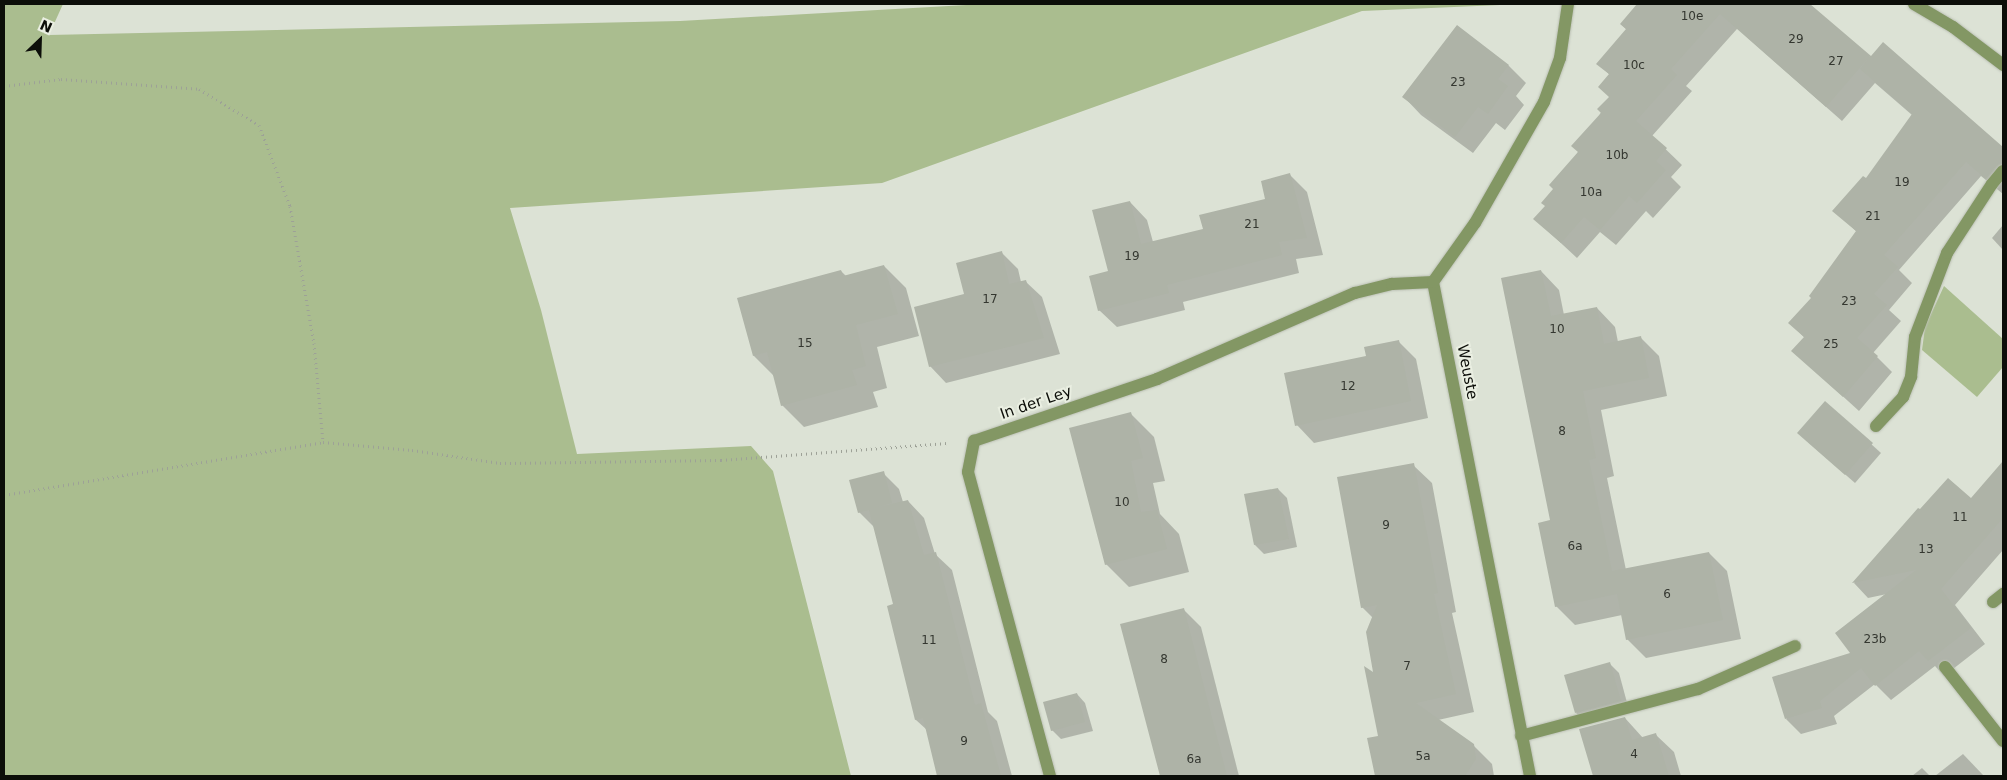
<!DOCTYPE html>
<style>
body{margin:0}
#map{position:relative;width:2007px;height:780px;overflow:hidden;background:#dce2d5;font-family:"DejaVu Sans",sans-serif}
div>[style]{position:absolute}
.green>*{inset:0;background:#aabd8f}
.shadow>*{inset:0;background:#0003}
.building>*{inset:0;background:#aeb3a7}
.path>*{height:3px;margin-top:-1.5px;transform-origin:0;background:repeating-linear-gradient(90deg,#9da197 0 1px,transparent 0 5px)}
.roads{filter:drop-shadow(0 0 1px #bbc0b4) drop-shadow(0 0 1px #bbc0b4)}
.lane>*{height:12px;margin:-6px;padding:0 6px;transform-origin:6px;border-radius:6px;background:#839764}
.street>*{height:12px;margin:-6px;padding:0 6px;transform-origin:6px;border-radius:6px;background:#839764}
span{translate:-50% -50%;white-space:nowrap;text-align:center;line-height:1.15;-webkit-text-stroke:4px #eaefe2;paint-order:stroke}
.number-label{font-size:12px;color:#343730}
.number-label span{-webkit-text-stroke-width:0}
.street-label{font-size:15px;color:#0c0e09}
.frame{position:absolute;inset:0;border:5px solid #0c0e09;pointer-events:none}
.north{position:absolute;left:15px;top:15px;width:50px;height:50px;-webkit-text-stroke:4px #eaefe2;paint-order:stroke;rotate:24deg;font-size:14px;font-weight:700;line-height:20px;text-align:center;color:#0c0e09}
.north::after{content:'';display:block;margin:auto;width:18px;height:22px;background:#0c0e09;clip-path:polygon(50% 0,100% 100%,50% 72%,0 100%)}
</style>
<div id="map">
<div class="green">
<i style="clip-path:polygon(4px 4px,63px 4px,49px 35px,680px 21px,984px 4px,1523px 4px,1362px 11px,882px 183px,510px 208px,541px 310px,577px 454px,751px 446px,773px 471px,851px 776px,4px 776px)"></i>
<i style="clip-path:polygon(1944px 286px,2003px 339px,2003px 367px,1977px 397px,1922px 350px,1925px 327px)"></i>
</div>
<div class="shadow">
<i style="clip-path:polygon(1639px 4px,1728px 4px,1745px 20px,1686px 86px,1692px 91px,1652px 136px,1682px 165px,1671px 177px,1681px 187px,1653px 218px,1646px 211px,1616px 245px,1600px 232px,1577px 258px,1535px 219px,1546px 207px,1610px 97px,1610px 75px,1598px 64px,1627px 30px,1621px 24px)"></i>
<i style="clip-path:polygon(1776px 4px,1791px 4px,1796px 8px,1799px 4px,1809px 4px,1871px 58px,1924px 79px,2003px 149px,2003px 194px,1981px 176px,1899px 270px,1912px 283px,1889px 310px,1901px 321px,1873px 353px,1892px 372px,1859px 411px,1793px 351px,1805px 338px,1790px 323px,1812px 298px,1857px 232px,1834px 210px,1866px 180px,1912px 115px,1875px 83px,1842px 121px,1747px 37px)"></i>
<i style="clip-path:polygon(1457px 26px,1509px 66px,1526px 83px,1516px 96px,1524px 105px,1505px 130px,1496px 123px,1473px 153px,1421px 115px,1404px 97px)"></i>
<i style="clip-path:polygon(1290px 175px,1307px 192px,1323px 255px,1296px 259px,1299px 273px,1183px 302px,1185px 310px,1117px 327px,1099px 310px,1130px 202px,1147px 220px,1153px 242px,1204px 230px,1267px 199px)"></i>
<i style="clip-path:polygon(2003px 225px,2003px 250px,1992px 238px)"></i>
<i style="clip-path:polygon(1002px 253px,1018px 269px,1021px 282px,1025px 281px,1042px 297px,1060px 354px,946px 383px,930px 366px,965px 295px)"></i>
<i style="clip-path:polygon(884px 266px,906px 288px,919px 336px,877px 347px,887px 388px,873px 392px,878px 407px,804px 427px,782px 405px,774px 376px,754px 356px,739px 298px,841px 271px,847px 277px)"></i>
<i style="clip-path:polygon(1541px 271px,1559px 290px,1564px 315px,1597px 308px,1615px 327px,1618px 342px,1640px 337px,1659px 356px,1667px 396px,1601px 410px,1614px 476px,1607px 478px,1626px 570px,1709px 553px,1727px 571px,1741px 639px,1646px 658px,1627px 639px,1622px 615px,1575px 625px,1556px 606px)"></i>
<i style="clip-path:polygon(1398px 341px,1416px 359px,1428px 418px,1314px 443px,1297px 425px,1367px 357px)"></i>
<i style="clip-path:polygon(1826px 403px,1881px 453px,1855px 483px,1808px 442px)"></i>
<i style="clip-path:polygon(1131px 414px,1154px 437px,1165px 481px,1153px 483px,1160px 514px,1179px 534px,1189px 572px,1129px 587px,1106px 564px)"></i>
<i style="clip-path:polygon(2003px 463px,2003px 550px,1955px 605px,1985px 644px,1944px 676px,1935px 666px,1891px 700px,1875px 684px,1834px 716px,1837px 724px,1801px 734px,1786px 719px,1852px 654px,1887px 594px,1868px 598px,1854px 583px,1918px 509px,1920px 511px,1971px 500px)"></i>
<i style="clip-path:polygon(1413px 465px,1432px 483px,1456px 612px,1452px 613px,1474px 712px,1438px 720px,1473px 745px,1492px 764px,1494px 776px,1376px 776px,1368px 739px,1380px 737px,1373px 618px,1362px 607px)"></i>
<i style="clip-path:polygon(883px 473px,899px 489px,903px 502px,908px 501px,924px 518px,935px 554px,952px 570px,988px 712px,997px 721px,1012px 776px,938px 776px,927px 730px,916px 720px,895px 605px,875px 528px,859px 512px)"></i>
<i style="clip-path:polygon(1278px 489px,1287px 498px,1297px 547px,1264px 554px,1255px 545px)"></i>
<i style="clip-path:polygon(1183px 609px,1201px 627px,1239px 776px,1162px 776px,1122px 625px)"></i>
<i style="clip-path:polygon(1610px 664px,1619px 673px,1629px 710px,1585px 722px,1576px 713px)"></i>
<i style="clip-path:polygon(1077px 694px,1085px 703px,1093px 731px,1061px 739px,1052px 730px)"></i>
<i style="clip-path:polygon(1625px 718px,1643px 738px,1656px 735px,1674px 752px,1681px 776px,1594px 776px,1581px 730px)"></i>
<i style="clip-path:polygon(1963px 754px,1984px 776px,1935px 776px)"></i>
<i style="clip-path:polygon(1922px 768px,1930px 776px,1912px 776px)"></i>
</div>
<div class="building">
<i style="clip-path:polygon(1637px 4px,1810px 4px,1871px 56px,1883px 42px,2003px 147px,2003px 163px,1997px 166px,1986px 179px,1966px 162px,1884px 255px,1898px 267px,1874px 294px,1887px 305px,1857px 338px,1878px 356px,1843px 397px,1791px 351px,1804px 337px,1788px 323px,1811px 298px,1809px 296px,1856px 231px,1832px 211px,1863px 176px,1866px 178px,1912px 114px,1860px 69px,1870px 56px,1826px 107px,1720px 14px,1671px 69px,1677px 75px,1636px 121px,1667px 148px,1656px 161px,1666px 170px,1637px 203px,1629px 196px,1600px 230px,1584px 217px,1561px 243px,1533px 219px,1545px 206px,1541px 203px,1553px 189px,1549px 185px,1578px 152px,1571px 146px,1601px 113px,1597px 109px,1609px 97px,1598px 87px,1609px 74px,1596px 64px,1626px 29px,1620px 24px)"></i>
<i style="clip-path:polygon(1457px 25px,1509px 65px,1498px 79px,1508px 86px,1488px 114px,1478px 107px,1455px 137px,1402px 97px)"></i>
<i style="clip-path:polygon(1290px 173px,1307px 238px,1279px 242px,1282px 255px,1167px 285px,1169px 293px,1098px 311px,1089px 276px,1108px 271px,1092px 210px,1130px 201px,1141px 244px,1203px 229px,1199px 215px,1265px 199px,1261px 181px)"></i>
<i style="clip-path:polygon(1002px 251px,1009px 284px,1026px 280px,1044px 338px,929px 367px,914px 307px,964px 294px,956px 263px)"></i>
<i style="clip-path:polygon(884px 265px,898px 314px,856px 325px,866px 366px,852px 370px,857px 385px,781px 406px,767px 352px,753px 356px,737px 298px,841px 270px,843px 276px)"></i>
<i style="clip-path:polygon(1541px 270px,1551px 316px,1597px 307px,1604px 344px,1641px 336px,1649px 378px,1583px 391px,1596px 458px,1589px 460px,1612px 571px,1709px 552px,1723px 620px,1626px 640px,1617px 594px,1555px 607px,1538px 523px,1550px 520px,1501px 278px)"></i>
<i style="clip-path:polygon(1399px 340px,1411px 401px,1295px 426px,1284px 373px,1366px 356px,1364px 347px)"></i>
<i style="clip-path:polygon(1825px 401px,1873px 443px,1845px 475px,1797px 433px)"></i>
<i style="clip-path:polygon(1131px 412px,1143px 458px,1131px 461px,1141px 512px,1157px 510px,1167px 549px,1105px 565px,1069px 428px)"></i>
<i style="clip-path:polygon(2003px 461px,2003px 518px,1941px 589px,1971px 628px,1928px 661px,1919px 651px,1875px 686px,1861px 668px,1820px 701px,1822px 708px,1785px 719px,1772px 677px,1850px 653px,1835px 633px,1916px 570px,1852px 583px,1918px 508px,1920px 509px,1948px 478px,1971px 498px)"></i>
<i style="clip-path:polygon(1414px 463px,1438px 593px,1434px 594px,1456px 694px,1416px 703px,1474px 744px,1476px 759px,1465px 776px,1375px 776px,1367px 738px,1378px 736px,1364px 666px,1373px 672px,1366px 632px,1377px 605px,1361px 608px,1337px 477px)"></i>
<i style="clip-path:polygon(884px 471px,892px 503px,875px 508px,908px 500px,924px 555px,936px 552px,975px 705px,981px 703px,1001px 776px,937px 776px,923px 718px,915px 720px,887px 606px,893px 604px,869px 510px,858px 513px,849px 480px)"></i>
<i style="clip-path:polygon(1278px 488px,1289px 539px,1254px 545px,1244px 494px)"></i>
<i style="clip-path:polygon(1184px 608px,1200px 671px,1227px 776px,1160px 776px,1120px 624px)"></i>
<i style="clip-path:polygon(1610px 662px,1621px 701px,1575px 713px,1564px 675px)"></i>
<i style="clip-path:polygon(1077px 693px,1085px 722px,1051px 731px,1043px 702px)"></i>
<i style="clip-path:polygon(1625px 717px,1632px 740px,1656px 733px,1669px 776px,1593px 776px,1579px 729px)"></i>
</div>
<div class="path">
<i style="left:4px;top:86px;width:57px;rotate:-7deg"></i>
<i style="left:61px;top:79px;width:138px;rotate:4.1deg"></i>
<i style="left:199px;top:89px;width:70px;rotate:31deg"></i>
<i style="left:259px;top:125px;width:87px;rotate:69.1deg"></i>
<i style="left:290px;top:206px;width:139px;rotate:80.1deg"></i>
<i style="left:314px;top:343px;width:99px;rotate:84.8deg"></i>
<i style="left:4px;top:495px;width:323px;rotate:-9.4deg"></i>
<i style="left:323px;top:442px;width:89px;rotate:5.1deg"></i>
<i style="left:412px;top:450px;width:89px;rotate:8.4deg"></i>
<i style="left:500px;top:463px;width:221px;rotate:-0.8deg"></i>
<i style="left:721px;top:460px;width:227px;rotate:-4.3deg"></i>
</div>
<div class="roads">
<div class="lane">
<i style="left:1876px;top:426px;width:40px;rotate:-47deg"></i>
<i style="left:1903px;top:397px;width:22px;rotate:-68deg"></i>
<i style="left:1911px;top:377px;width:40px;rotate:-84.3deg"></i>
<i style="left:1915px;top:337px;width:90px;rotate:-69.1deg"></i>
<i style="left:1947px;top:253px;width:82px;rotate:-56.9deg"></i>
<i style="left:1992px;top:184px;width:17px;rotate:-50deg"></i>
<i style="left:1945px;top:667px;width:94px;rotate:51.9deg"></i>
<i style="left:1521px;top:736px;width:183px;rotate:-14.9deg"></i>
<i style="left:1698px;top:689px;width:106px;rotate:-23.9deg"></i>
</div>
<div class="street">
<i style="left:1914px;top:4px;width:45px;rotate:30.5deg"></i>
<i style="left:1953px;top:27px;width:63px;rotate:37.2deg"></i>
<i style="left:1993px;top:602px;width:13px;rotate:-39deg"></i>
<i style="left:1050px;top:776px;width:315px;rotate:-105.1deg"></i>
<i style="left:968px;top:472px;width:32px;rotate:-79deg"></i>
<i style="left:974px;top:441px;width:193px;rotate:-18.7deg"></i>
<i style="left:1157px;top:379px;width:216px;rotate:-23.5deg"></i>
<i style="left:1355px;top:293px;width:38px;rotate:-14deg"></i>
<i style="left:1392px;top:284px;width:41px;rotate:-2.8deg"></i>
<i style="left:1530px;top:776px;width:503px;rotate:-101.11deg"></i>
<i style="left:1433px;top:282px;width:72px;rotate:-54.6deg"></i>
<i style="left:1475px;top:223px;width:139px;rotate:-60.3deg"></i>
<i style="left:1544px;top:102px;width:47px;rotate:-70deg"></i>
<i style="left:1560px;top:58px;width:55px;rotate:-81.6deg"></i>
</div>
</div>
<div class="number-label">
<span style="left:1692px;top:17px">10e</span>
<span style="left:1796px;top:40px">29</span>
<span style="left:1836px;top:62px">27</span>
<span style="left:1634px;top:66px">10c</span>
<span style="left:1458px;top:83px">23</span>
<span style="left:1617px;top:156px">10b</span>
<span style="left:1902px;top:183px">19</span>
<span style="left:1591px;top:193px">10a</span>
<span style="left:1873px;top:217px">21</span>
<span style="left:1252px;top:225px">21</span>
<span style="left:1132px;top:257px">19</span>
<span style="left:990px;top:300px">17</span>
<span style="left:1849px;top:302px">23</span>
<span style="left:1557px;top:330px">10</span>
<span style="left:805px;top:344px">15</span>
<span style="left:1831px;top:345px">25</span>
<span style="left:1348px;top:387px">12</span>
<span style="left:1562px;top:432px">8</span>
<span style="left:1122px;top:503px">10</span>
<span style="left:1960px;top:518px">11</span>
<span style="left:1386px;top:526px">9</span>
<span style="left:1575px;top:547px">6a</span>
<span style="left:1926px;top:550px">13</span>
<span style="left:1667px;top:595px">6</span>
<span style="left:1875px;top:640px">23b</span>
<span style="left:929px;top:641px">11</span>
<span style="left:1164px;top:660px">8</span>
<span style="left:1407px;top:667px">7</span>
<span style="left:964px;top:742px">9</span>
<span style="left:1634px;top:755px">4</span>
<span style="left:1423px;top:757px">5a</span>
<span style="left:1194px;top:760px">6a</span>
</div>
<div class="street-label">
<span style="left:1467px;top:372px;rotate:79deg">Weuste</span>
<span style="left:1036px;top:403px;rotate:-19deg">In der Ley</span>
</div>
<div class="frame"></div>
<div class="north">N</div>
</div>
